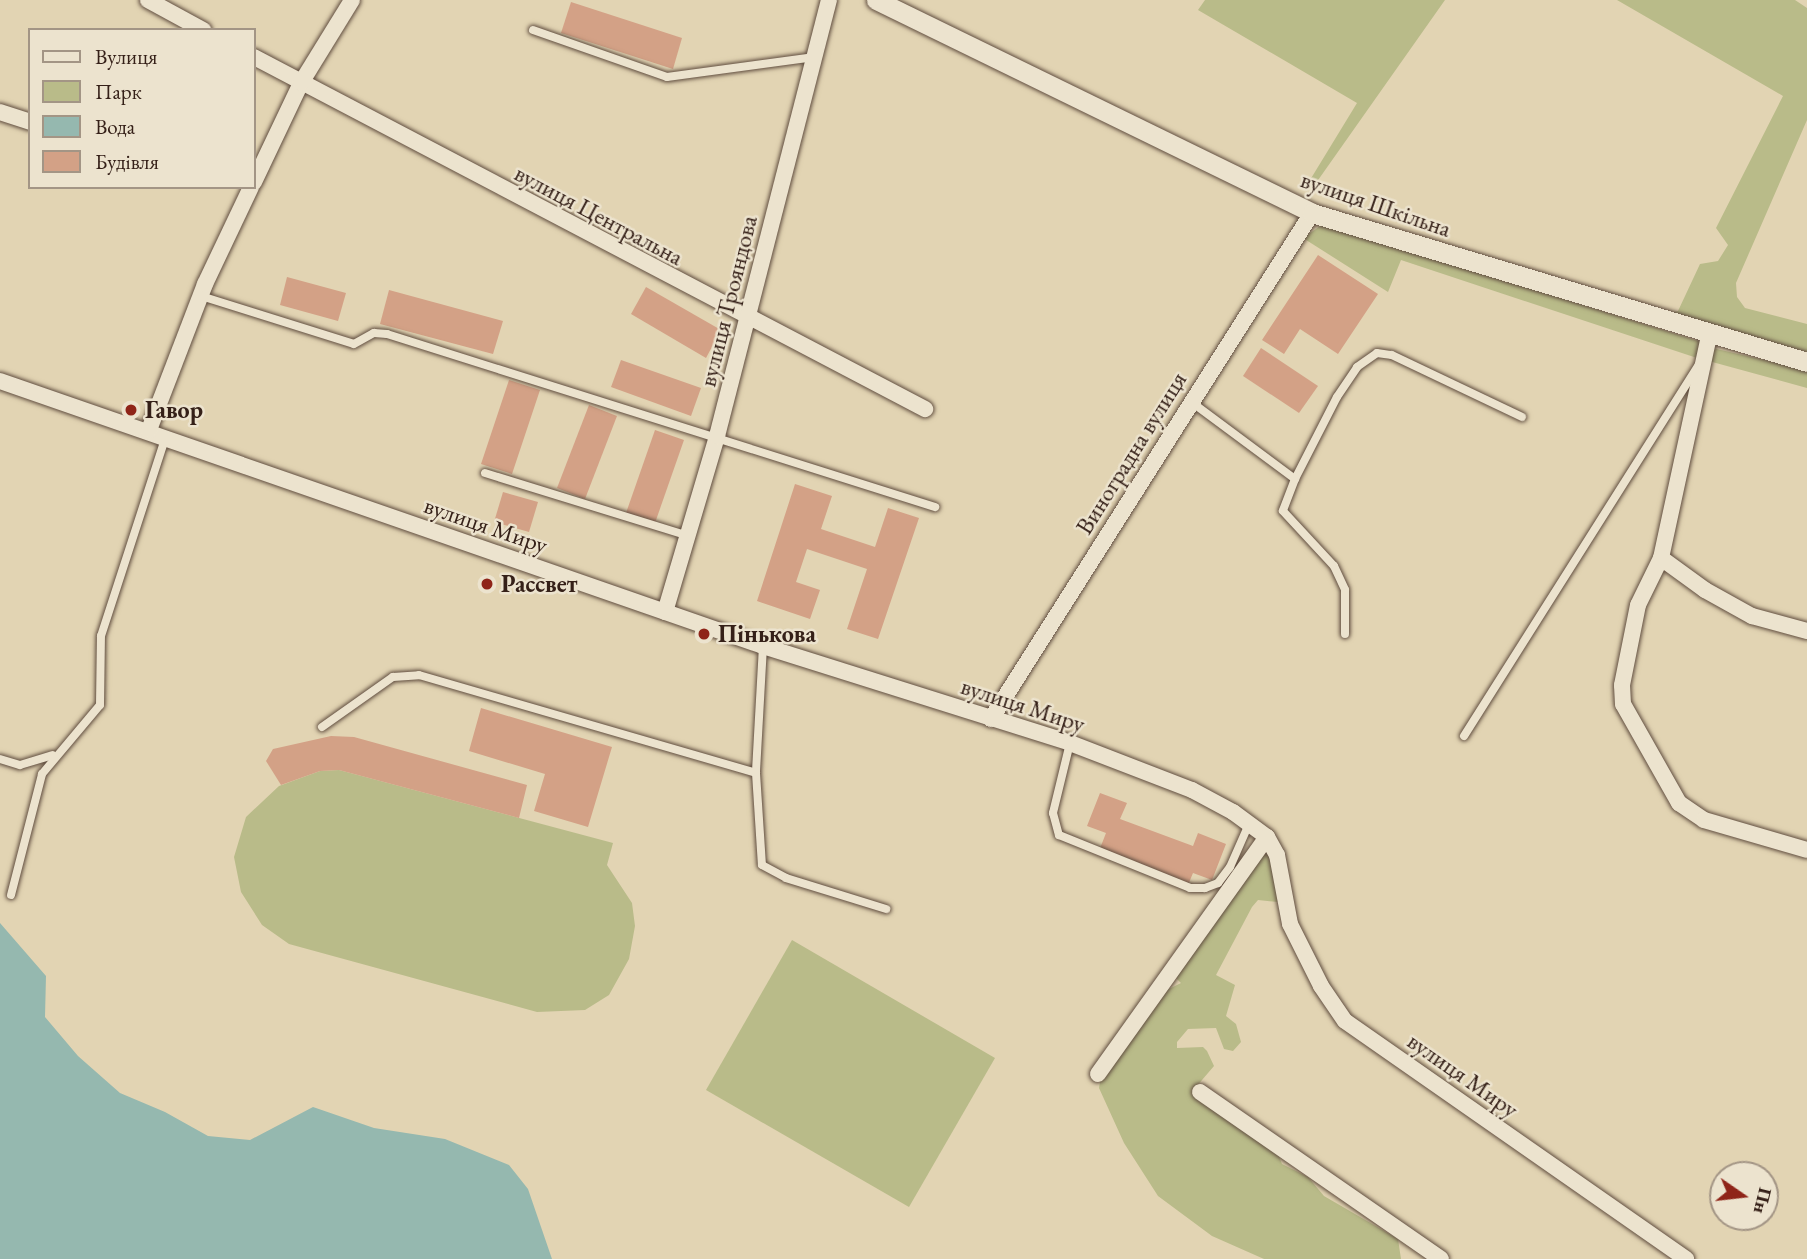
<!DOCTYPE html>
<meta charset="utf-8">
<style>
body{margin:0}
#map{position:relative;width:1807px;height:1259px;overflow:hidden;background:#e2d4b3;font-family:"EB Garamond",serif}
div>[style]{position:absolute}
.green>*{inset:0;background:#b9bb89}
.water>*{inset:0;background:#95b8af}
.building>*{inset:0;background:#d3a186}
.roads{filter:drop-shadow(0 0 2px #604d3f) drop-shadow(0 0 2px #604d3f)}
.service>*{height:8px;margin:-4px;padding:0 4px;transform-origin:4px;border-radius:4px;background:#ece3ce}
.minor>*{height:16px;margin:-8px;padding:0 8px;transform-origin:8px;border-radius:8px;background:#ece3ce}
.tertiary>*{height:19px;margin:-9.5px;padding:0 9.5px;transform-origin:9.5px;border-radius:9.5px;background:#ece3ce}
.dots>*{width:19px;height:19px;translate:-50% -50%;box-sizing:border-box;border:4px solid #ece3ce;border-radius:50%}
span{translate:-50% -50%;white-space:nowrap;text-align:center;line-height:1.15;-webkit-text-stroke:5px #ece3ce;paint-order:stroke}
.street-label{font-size:24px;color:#352018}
.poi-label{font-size:24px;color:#352018;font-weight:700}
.left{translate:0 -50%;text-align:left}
.legend{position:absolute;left:28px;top:28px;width:228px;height:161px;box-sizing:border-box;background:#ece3ce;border:2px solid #a39585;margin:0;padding:9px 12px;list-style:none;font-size:21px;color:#352018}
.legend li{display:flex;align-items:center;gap:14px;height:35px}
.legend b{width:35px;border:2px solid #a39585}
.north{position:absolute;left:1709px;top:1161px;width:70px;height:70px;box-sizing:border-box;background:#ece3ce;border:2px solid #a39585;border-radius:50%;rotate:104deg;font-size:19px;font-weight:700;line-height:28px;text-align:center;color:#352018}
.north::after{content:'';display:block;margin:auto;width:24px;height:32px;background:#8f2418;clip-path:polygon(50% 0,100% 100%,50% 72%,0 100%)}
</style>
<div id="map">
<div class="green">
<i style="clip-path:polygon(1205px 0,1445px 0,1316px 183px,1310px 180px,1357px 103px,1198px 10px)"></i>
<i style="clip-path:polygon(1617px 0,1795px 0,1807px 8px,1807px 120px,1736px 283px,1737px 297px,1745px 308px,1807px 324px,1807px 352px,1664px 314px,1678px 311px,1700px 264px,1718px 261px,1728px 245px,1716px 228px,1783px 96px)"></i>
<i style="clip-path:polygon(1323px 224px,1698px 341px,1704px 346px,1807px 370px,1807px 388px,1694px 357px,1401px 260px,1388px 292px,1303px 238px)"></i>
<i style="clip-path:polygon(339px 770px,613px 843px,607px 865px,632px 903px,635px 926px,629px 959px,609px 995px,585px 1010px,537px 1012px,289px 944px,262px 925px,241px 892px,234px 857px,246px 817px,279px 786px,320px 771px)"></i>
<i style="clip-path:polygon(1269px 852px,1280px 893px,1278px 902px,1258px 900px,1252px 907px,1216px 975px,1235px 985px,1226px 1016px,1236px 1024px,1241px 1042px,1233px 1051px,1224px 1049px,1216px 1028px,1188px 1029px,1177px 1042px,1177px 1048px,1203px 1047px,1207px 1051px,1214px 1066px,1196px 1087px,1278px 1154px,1282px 1164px,1308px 1177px,1324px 1196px,1398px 1239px,1401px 1259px,1264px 1259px,1212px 1236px,1158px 1196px,1124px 1143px,1099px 1088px,1101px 1076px,1165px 991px,1181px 983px,1175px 977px,1262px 853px)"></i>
<i style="clip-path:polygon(792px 940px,995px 1058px,909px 1207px,706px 1090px)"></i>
</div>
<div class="water">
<i style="clip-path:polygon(0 923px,46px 976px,45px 1017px,78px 1056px,120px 1093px,165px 1112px,208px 1136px,250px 1140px,313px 1107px,374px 1128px,445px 1139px,509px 1165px,528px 1189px,552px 1259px,0 1259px)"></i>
</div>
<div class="building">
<i style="clip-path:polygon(571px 2px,682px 38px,673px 69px,561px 33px)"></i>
<i style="clip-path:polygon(1318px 255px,1378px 294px,1338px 354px,1300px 329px,1284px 354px,1262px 340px)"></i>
<i style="clip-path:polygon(287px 277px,346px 293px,338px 321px,280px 305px)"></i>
<i style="clip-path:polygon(646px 287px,721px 330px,706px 358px,631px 314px)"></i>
<i style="clip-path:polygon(389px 290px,503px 321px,493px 354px,380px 324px)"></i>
<i style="clip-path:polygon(1261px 348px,1318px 386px,1299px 413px,1243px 376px)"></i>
<i style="clip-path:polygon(621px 360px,701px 388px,691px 416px,611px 387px)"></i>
<i style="clip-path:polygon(509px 380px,540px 390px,512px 474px,481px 464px)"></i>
<i style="clip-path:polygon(589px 405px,617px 416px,585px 499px,557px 488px)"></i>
<i style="clip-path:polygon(655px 430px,684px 440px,655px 523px,626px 513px)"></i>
<i style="clip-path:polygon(795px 484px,832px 496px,821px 529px,875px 547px,888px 508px,919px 518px,878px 639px,847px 629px,867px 569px,807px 549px,796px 582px,820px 590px,810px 619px,757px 601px)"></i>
<i style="clip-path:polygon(503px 492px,538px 502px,529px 532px,494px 522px)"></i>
<i style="clip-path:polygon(481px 708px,612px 747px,588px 827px,534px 811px,545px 774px,469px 751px)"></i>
<i style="clip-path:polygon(331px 736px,354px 737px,527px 785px,519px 818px,339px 770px,320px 771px,281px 785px,266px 761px,273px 749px)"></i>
<i style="clip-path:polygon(1100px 793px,1127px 803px,1120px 819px,1193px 846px,1198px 833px,1226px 844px,1212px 880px,1193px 873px,1188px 885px,1099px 851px,1106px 833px,1087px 826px)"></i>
</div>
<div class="roads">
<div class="service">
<i style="left:533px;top:30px;width:142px;rotate:19.3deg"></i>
<i style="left:667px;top:77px;width:149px;rotate:-7.7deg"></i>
<i style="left:201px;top:296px;width:160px;rotate:17.4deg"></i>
<i style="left:354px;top:344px;width:23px;rotate:-29deg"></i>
<i style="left:374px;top:333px;width:13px;rotate:4deg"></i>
<i style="left:387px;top:334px;width:575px;rotate:17.52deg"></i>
<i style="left:1190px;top:401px;width:131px;rotate:36.6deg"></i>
<i style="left:1295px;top:479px;width:34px;rotate:111deg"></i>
<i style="left:1283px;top:511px;width:75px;rotate:47.2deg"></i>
<i style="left:1334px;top:566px;width:26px;rotate:65deg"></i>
<i style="left:1345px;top:590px;width:44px;rotate:90deg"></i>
<i style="left:485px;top:473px;width:209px;rotate:17.2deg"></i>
<i style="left:1295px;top:479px;width:92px;rotate:-62.9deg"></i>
<i style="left:1337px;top:397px;width:36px;rotate:-56deg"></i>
<i style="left:1357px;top:367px;width:24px;rotate:-35deg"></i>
<i style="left:1377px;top:353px;width:15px;rotate:8deg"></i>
<i style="left:1392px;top:355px;width:144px;rotate:25.5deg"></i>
<i style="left:763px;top:646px;width:127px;rotate:93.2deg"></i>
<i style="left:756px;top:773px;width:92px;rotate:86.3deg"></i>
<i style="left:762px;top:865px;width:27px;rotate:28deg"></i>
<i style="left:786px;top:878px;width:105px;rotate:17.2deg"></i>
<i style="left:322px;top:727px;width:87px;rotate:-35.2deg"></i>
<i style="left:393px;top:677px;width:26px;rotate:-4deg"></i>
<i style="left:419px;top:675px;width:351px;rotate:16.2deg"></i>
<i style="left:1464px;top:736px;width:438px;rotate:-57.7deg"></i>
<i style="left:1070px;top:743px;width:72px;rotate:103.7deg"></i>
<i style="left:1053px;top:813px;width:23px;rotate:75deg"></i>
<i style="left:1059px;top:835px;width:141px;rotate:22deg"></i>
<i style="left:1190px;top:888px;width:15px"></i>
<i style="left:1205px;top:888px;width:14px;rotate:-21deg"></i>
<i style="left:1218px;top:883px;width:20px;rotate:-53deg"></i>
<i style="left:1230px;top:867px;width:47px;rotate:-66.2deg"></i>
<i style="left:0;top:759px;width:21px;rotate:17deg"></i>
<i style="left:20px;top:765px;width:34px;rotate:-17deg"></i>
<i style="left:11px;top:895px;width:125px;rotate:-75.6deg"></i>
<i style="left:42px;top:774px;width:90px;rotate:-50deg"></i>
<i style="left:100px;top:705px;width:69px;rotate:-89.2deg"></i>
<i style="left:101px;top:636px;width:210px;rotate:-72deg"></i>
</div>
<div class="minor">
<i style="left:148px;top:0;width:63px;rotate:28.6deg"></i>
<i style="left:254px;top:57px;width:758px;rotate:27.68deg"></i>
<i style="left:0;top:112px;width:32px;rotate:18deg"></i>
<i style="left:254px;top:182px;width:110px;rotate:-64.6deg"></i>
<i style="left:301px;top:83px;width:97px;rotate:-58.4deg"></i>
<i style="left:1709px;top:336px;width:227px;rotate:102.2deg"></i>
<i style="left:1661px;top:558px;width:52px;rotate:116.1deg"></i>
<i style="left:1638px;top:605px;width:82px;rotate:101.3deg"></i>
<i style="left:1622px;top:685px;width:19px;rotate:87deg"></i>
<i style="left:1623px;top:704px;width:114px;rotate:60.5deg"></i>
<i style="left:1679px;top:803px;width:30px;rotate:34deg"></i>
<i style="left:1704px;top:820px;width:107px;rotate:16.2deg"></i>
<i style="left:0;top:381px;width:808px;rotate:19.15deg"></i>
<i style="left:763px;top:646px;width:322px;rotate:17.5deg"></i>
<i style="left:1070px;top:743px;width:131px;rotate:21.1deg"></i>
<i style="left:1192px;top:790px;width:47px;rotate:28.2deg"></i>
<i style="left:1233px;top:812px;width:42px;rotate:36.3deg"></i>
<i style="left:1267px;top:837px;width:291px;rotate:125.5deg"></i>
<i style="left:149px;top:430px;width:156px;rotate:-69deg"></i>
<i style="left:205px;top:284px;width:107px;rotate:-64.6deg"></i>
<i style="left:1661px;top:558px;width:54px;rotate:36deg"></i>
<i style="left:1705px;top:590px;width:54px;rotate:29deg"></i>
<i style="left:1752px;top:616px;width:57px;rotate:15.3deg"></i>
<i style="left:665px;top:612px;width:184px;rotate:-73.5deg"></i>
<i style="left:717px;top:436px;width:450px;rotate:-75.6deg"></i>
<i style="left:991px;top:719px;width:599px;rotate:-57.61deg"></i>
<i style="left:1267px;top:837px;width:21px;rotate:61deg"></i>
<i style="left:1277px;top:855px;width:70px;rotate:79.3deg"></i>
<i style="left:1290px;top:924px;width:69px;rotate:63.4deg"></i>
<i style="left:1321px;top:986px;width:42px;rotate:55.6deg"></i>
<i style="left:1345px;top:1021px;width:416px;rotate:34.9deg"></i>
<i style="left:1200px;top:1092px;width:293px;rotate:34.7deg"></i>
</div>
<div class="tertiary">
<i style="left:876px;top:0;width:485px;rotate:26deg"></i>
<i style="left:1312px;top:213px;width:517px;rotate:16.75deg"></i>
</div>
</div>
<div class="dots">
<i style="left:131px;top:410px;background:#8f2418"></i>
<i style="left:487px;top:584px;background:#8f2418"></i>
<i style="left:704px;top:634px;background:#8f2418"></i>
</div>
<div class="street-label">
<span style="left:1376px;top:204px;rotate:19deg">вулиця Шкільна</span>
<span style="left:599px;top:215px;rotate:28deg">вулиця Центральна</span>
<span style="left:728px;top:301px;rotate:-76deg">вулиця Трояндова</span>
<span style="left:1131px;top:453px;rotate:-58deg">Виноградна вулиця</span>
<span style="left:486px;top:525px;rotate:19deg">вулиця Миру</span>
<span style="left:1023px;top:705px;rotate:18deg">вулиця Миру</span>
<span style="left:1463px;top:1075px;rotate:35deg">вулиця Миру</span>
</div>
<div class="poi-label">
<span class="left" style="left:145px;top:410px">Гавор</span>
<span class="left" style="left:501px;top:584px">Рассвет</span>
<span class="left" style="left:718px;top:634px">Пінькова</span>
</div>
<ul class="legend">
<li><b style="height:9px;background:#ece3ce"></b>Вулиця</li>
<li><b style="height:19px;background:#b9bb89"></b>Парк</li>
<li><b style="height:19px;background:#95b8af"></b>Вода</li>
<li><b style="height:19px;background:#d3a186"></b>Будівля</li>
</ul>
<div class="north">Пн</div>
</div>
